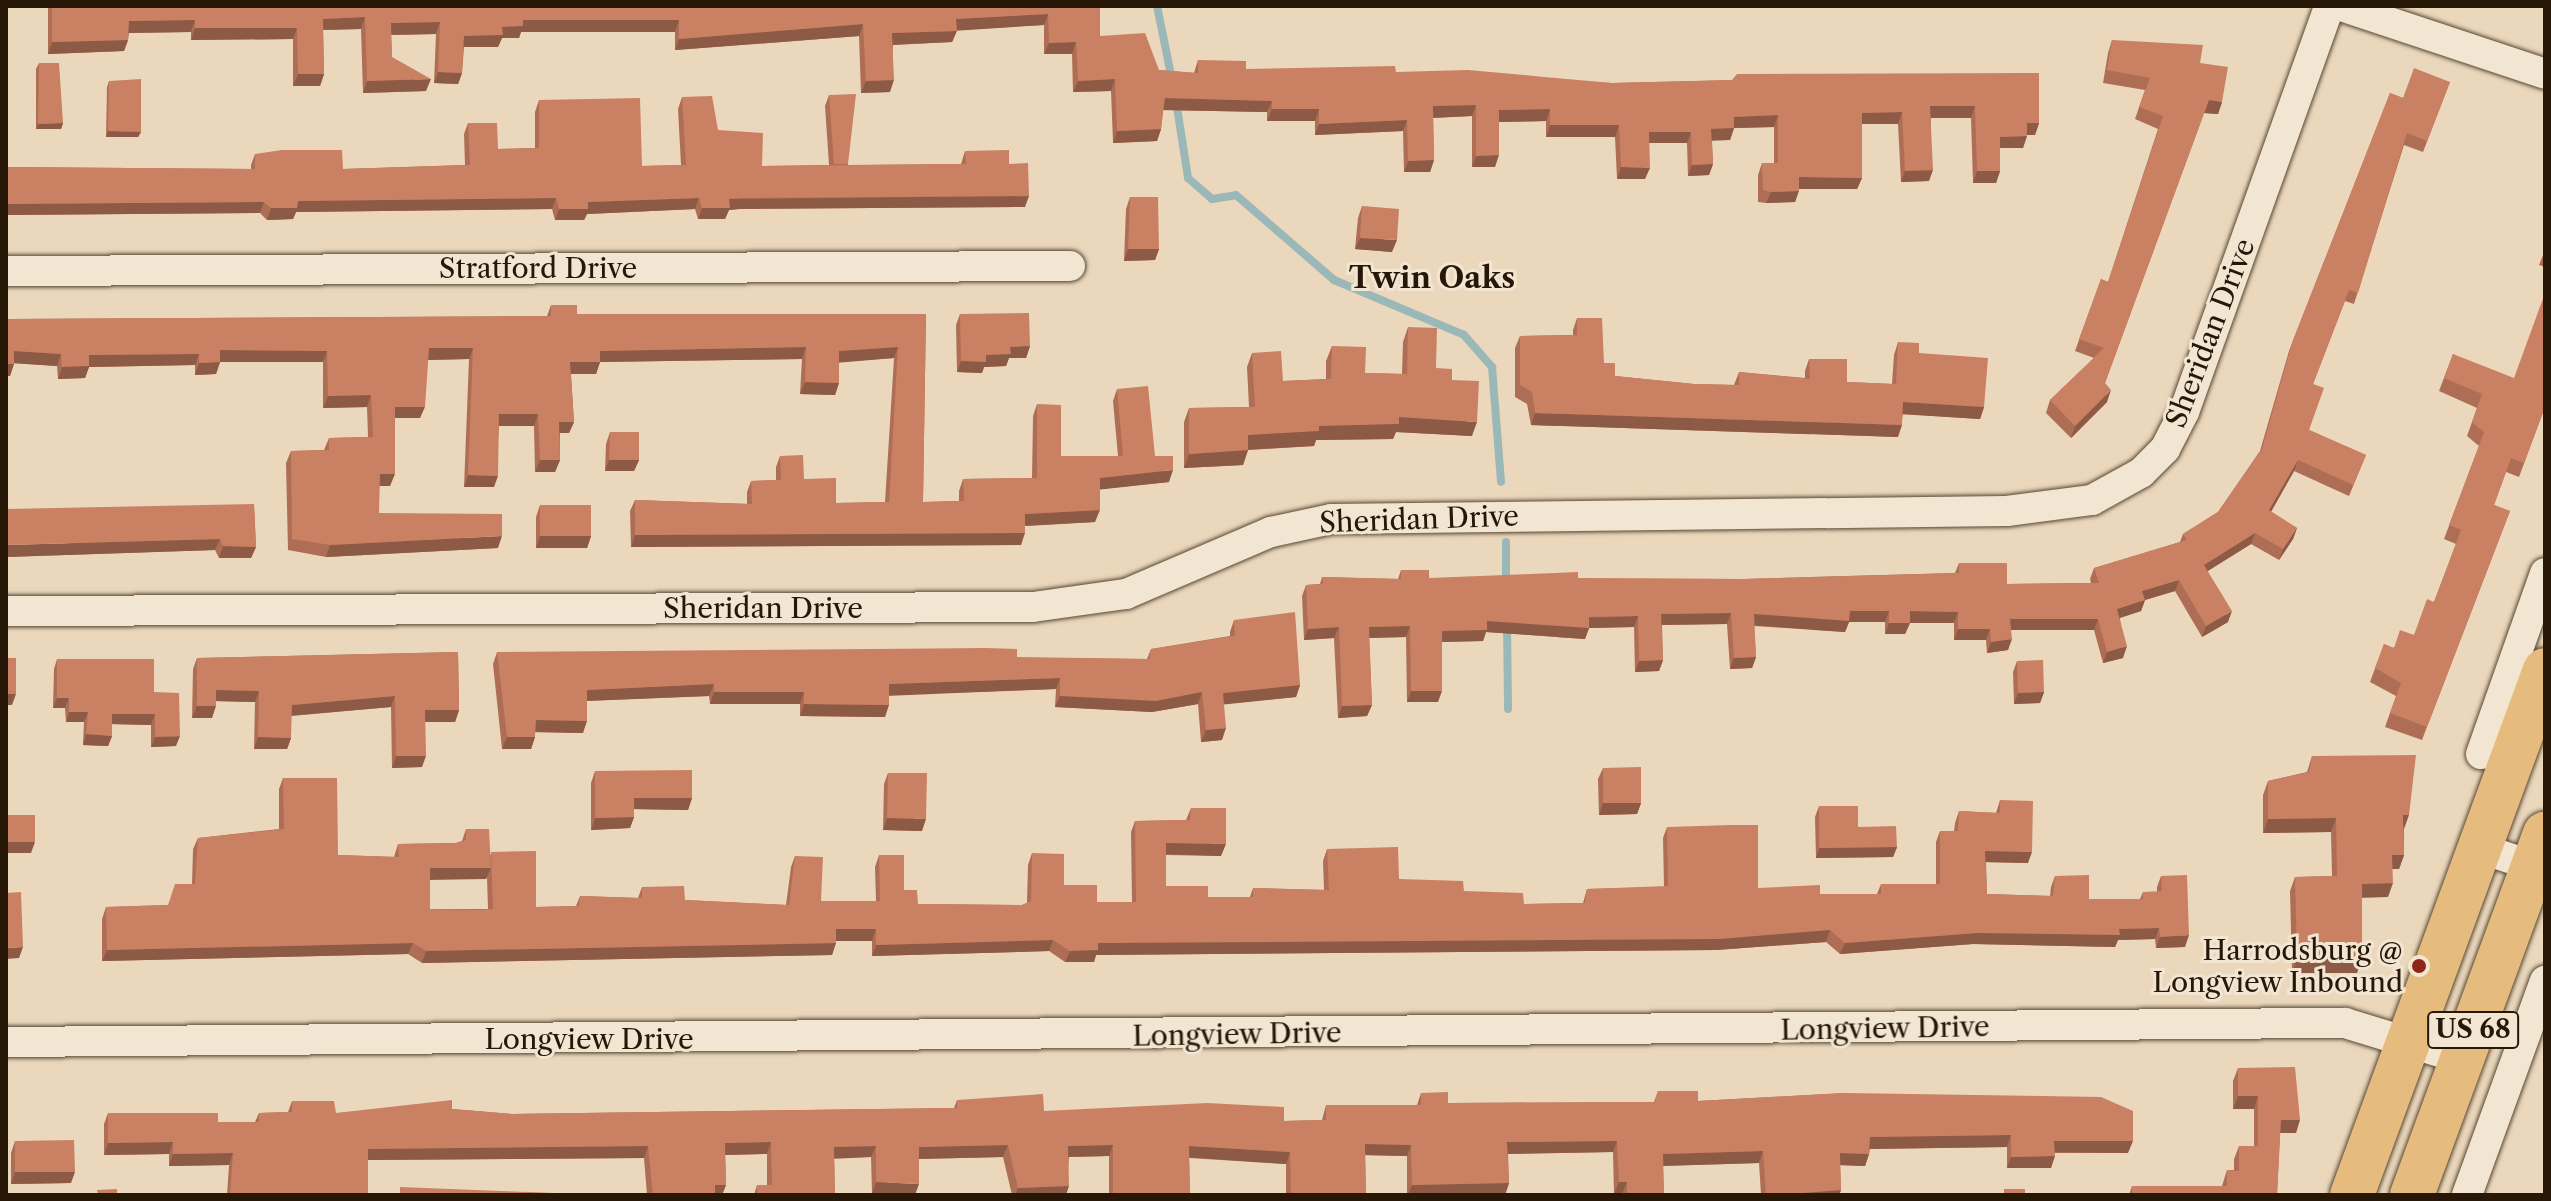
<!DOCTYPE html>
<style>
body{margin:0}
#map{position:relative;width:2551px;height:1201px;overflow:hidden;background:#ebd8bc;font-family:"Libre Caslon Text",serif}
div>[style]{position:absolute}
.stream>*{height:8px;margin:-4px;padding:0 4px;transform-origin:4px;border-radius:4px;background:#9bb8b9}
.roads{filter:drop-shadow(0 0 2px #584734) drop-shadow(0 0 2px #584734)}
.minor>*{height:30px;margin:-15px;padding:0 15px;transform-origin:15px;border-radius:15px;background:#f2e6d3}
.primary>*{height:44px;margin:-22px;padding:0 22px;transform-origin:22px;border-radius:22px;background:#e6bc7e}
.wall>*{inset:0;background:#ae6e55}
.shaded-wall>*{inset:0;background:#8d5a45}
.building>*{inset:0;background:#ca8063}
.dots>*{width:22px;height:22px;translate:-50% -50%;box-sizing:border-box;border:4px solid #f2e6d3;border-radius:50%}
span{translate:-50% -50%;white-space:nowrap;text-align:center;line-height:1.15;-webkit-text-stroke:6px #f2e6d3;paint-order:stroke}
.shield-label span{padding:2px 6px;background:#f2e6d3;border:2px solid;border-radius:6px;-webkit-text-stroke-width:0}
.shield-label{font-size:26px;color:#271707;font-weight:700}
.street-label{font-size:28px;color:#271707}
.poi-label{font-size:28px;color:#271707}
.right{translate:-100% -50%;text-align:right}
.neighbourhood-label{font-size:30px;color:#271707;font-weight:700}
.frame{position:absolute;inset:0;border:8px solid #271707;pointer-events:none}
</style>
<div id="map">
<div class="stream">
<i style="left:1157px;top:6px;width:76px;rotate:78.5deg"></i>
<i style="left:1176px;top:101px;width:78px;rotate:81.1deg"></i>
<i style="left:1188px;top:178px;width:32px;rotate:41deg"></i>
<i style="left:1212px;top:199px;width:24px;rotate:-9deg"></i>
<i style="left:1236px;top:195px;width:130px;rotate:40.9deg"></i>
<i style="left:1334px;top:280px;width:141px;rotate:22.9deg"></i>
<i style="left:1464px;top:335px;width:43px;rotate:48.8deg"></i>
<i style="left:1492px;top:367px;width:115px;rotate:85.5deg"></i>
<i style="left:1506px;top:542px;width:43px;rotate:90deg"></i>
<i style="left:1507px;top:623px;width:86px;rotate:89.3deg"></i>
</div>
<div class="roads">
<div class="minor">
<i style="left:2341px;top:6px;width:215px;rotate:18.4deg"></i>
<i style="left:6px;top:271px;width:1064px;rotate:-0.27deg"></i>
<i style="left:6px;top:611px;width:1027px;rotate:-0.22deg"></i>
<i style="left:1033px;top:607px;width:94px;rotate:-8deg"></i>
<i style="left:1126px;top:594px;width:158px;rotate:-23.2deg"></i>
<i style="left:1271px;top:532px;width:61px;rotate:-12.2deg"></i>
<i style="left:1331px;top:519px;width:676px;rotate:-0.68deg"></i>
<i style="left:2007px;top:511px;width:86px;rotate:-7.4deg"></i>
<i style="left:2092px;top:500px;width:56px;rotate:-28.9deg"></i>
<i style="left:2141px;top:473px;width:34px;rotate:-45deg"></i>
<i style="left:2165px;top:449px;width:42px;rotate:-62.8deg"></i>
<i style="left:2184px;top:412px;width:431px;rotate:-70.3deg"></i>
<i style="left:2481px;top:754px;width:192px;rotate:-70.5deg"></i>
<i style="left:2479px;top:848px;width:70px;rotate:18.4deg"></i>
<i style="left:6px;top:1042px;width:2339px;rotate:-0.47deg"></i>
<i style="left:2345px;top:1023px;width:123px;rotate:17deg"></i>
<i style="left:2467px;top:1195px;width:228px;rotate:-70deg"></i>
</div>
<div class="primary">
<i style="left:2352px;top:1195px;width:559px;rotate:-69.82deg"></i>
<i style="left:2412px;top:1195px;width:385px;rotate:-69.8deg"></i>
</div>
</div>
<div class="wall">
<i style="clip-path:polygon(48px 6px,1100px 6px,1100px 36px,1159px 70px,1194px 73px,1198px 60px,1246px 69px,1396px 72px,1612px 83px,2039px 73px,2039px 123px,2035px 135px,2027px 135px,2023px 148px,2000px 148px,2000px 171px,1996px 183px,1973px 183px,1971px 118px,1931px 118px,1929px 181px,1901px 182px,1898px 124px,1862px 124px,1862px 178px,1857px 189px,1799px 189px,1795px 202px,1766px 203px,1758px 202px,1758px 175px,1762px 163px,1774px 163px,1774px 127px,1734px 128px,1730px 140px,1712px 140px,1713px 164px,1709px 175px,1688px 176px,1687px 143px,1649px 143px,1645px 179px,1617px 179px,1615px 137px,1546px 137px,1546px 121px,1499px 122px,1495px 167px,1472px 167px,1472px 116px,1433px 118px,1434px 160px,1430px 172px,1404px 172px,1403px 131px,1315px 135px,1315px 121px,1267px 121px,1267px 112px,1163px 110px,1161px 129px,1157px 141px,1113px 143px,1111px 91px,1073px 92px,1072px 54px,1044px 54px,1044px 25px,957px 30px,952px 42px,893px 45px,890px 92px,861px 93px,859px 36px,675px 50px,675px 32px,521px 32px,519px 38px,502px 38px,498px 47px,464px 47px,462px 73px,458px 84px,434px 83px,436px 34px,391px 35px,392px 57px,426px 91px,363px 93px,361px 29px,323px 30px,324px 74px,320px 86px,293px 86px,293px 39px,191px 40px,191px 32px,129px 33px,128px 40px,124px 51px,48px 54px)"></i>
<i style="clip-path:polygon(2112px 40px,2200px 63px,2222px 102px,2218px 114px,2204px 113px,2105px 383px,2107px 402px,2071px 438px,2046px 413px,2050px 400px,2094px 358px,2075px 351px,2101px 279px,2108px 282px,2158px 129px,2135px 119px,2145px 90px,2103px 83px,2108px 53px)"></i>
<i style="clip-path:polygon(39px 63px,63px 123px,61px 129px,36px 129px,36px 69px)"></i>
<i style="clip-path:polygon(109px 81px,141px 132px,138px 137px,106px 137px,107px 87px)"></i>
<i style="clip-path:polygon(2450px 82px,2423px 152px,2404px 145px,2354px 304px,2345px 301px,2313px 384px,2309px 430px,2366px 455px,2349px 496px,2294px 471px,2271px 512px,2297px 528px,2293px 539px,2279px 560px,2251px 544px,2207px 571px,2228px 622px,2202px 637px,2175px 591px,2145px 600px,2141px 611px,2120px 618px,2123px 658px,2103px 663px,2094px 630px,2011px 630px,2008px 650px,1987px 653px,1986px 640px,1954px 640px,1954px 623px,1910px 623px,1905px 634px,1885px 634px,1885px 622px,1849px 622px,1845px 632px,1754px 626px,1756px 657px,1752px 668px,1730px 669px,1727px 624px,1662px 625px,1663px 660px,1659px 671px,1635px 672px,1634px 627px,1589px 628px,1585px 639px,1486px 632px,1483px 641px,1442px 642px,1438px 702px,1407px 702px,1406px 637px,1369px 638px,1372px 705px,1367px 716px,1338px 718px,1334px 638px,1304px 640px,1302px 596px,1306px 585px,1320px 584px,1322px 577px,1398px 579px,1401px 570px,1429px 578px,1744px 579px,1955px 573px,1959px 563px,2007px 584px,2091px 583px,2090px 579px,2094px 568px,2180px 542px,2183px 534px,2218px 512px,2260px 451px,2289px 351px,2390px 93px,2403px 98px)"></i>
<i style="clip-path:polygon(829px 95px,848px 165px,961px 164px,965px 151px,1009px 164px,1025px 207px,739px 209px,729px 210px,725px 219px,698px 219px,695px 209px,587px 214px,584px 220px,555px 220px,552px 209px,296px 212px,293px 219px,267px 220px,260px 213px,6px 215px,6px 167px,251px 169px,251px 165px,255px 154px,343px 169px,465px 165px,464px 134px,468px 123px,498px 149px,535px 148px,535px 112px,539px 100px,642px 166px,681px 165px,678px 109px,682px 97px,718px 130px,762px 166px,829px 165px,825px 106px)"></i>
<i style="clip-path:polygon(1130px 197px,1159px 249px,1155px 260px,1124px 261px,1126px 209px)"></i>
<i style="clip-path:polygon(1362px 206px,1392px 252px,1355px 249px,1358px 218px)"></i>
<i style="clip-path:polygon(2545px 250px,2545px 267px,2539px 265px)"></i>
<i style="clip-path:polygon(551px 305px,577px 314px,926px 314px,923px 502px,959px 501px,959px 491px,963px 479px,1032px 478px,1033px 416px,1037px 404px,1061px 456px,1118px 456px,1113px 401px,1117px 389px,1169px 482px,1100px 489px,1095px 522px,1025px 526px,1021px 545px,631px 547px,630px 511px,635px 500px,747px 504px,747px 492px,751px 481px,776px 480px,776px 467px,780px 456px,804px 479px,836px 503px,885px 502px,894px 358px,839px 362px,839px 383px,835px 395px,800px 394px,802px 359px,600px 362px,596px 374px,571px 374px,574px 422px,569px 433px,560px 433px,560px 460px,555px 472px,535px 472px,534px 426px,499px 426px,494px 487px,464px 487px,469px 359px,428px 360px,420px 418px,395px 418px,390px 486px,379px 486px,379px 513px,498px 548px,326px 557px,288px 550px,286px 463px,291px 451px,324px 450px,329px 438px,368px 437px,367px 407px,323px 408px,323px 362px,220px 362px,216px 374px,195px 375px,195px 365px,89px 367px,85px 378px,58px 379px,57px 366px,14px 363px,10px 376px,6px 319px,547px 316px)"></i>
<i style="clip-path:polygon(960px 314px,1030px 346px,1026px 358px,1009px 358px,1006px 366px,984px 367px,982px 373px,957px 372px,956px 325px)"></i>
<i style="clip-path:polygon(1577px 318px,1604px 363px,1615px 376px,1694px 384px,1734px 385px,1739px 372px,1805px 378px,1805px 371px,1809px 359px,1847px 382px,1892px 384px,1894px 355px,1898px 342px,1919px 353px,1984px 407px,1980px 419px,1903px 414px,1898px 437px,1531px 425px,1527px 404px,1515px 397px,1515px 348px,1520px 336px,1573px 335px,1573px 330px)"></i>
<i style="clip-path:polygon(1408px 327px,1436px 368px,1452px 380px,1472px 436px,1396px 432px,1393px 439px,1316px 440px,1314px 446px,1248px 450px,1243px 465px,1184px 468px,1184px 422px,1189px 408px,1249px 407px,1247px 367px,1252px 353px,1283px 381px,1326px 379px,1326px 361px,1332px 346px,1365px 373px,1402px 374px,1403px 342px)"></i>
<i style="clip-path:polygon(2453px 354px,2545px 407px,2519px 477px,2506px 472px,2494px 505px,2510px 511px,2422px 740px,2385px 727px,2396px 696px,2370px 682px,2384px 644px,2393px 648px,2414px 635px,2434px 602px,2456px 544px,2444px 539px,2479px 446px,2467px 436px,2477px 408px,2439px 391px)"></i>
<i style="clip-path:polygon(610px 432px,639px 460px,634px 471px,605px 471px,606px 444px)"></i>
<i style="clip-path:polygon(254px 504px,256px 547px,251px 558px,219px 558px,215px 550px,6px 557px)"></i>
<i style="clip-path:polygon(540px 505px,591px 536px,587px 548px,536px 548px,536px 517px)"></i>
<i style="clip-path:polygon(1234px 620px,1300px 685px,1296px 697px,1224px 704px,1222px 740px,1201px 742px,1198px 704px,1152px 712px,1055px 707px,1056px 689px,889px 695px,885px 717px,800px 716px,800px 704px,710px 704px,709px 696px,587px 701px,583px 733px,535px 732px,535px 737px,531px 749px,502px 749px,493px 664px,497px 652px,1147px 659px,1151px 649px,1230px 636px,1230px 632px)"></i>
<i style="clip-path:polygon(458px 652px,459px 710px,455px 722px,425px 722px,422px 767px,392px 768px,391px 707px,291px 716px,291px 738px,287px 749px,254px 749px,255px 702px,216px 701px,212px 718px,192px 718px,193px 669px,197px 658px)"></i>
<i style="clip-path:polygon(57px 659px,154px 692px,176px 746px,151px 747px,151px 725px,112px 724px,112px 736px,108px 746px,83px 745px,84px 722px,66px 722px,65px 708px,53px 708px,54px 669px)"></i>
<i style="clip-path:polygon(2017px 661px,2044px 692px,2040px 703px,2014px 704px,2013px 672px)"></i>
<i style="clip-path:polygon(2312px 756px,2404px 829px,2404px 855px,2399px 869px,2392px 869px,2388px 897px,2362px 897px,2357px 973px,2292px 973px,2290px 891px,2295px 877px,2332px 876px,2331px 832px,2263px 833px,2263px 795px,2268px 781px,2307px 772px)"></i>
<i style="clip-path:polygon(1603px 768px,1641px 803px,1637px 814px,1599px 815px,1598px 779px)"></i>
<i style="clip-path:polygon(595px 771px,692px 798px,688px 810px,634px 809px,634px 817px,630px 828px,591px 830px,591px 783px)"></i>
<i style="clip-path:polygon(888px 773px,922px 831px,883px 830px,884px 784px)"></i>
<i style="clip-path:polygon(evenodd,283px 778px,338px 855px,394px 857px,398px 844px,456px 843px,462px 841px,466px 829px,490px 854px,536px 907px,576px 906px,580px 896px,638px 898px,642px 887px,685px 900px,786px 905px,791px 867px,795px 856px,821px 901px,876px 901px,875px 867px,879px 855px,904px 890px,918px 904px,1022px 905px,1027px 903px,1028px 865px,1032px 853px,1064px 885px,1097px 902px,1132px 902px,1131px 832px,1135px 821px,1186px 820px,1191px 808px,1221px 856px,1166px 855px,1166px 886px,1208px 897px,1250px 897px,1253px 888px,1324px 890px,1323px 861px,1327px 849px,1399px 879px,1524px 904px,1583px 903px,1587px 889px,1664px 887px,1663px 838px,1667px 827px,1758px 888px,1820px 894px,1877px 894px,1881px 884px,1936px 884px,1936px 842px,1940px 831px,1954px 831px,1955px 823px,1959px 811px,1996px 813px,2000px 800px,2028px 863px,1986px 862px,1987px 894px,2050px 896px,2051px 887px,2055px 876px,2089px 899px,2140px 899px,2143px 892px,2157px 892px,2157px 887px,2161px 876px,2185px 947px,2156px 948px,2155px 939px,2118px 940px,2115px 947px,1973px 944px,1840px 954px,1826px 942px,1716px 950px,1096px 955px,1094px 962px,1065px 962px,1049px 951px,872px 956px,872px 941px,836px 941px,832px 955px,422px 963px,408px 954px,102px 961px,102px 919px,106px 907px,168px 905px,192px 884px,193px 849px,198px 838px,279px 829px,279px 789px,283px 778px,487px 877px,488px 909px,430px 909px,430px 879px,486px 879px,487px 877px)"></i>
<i style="clip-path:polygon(1819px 806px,1897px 847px,1893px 857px,1816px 858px,1815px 817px)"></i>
<i style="clip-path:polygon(2238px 1068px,2296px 1133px,2280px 1133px,2277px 1195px,2129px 1195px,2132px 1186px,2222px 1186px,2227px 1170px,2234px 1170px,2234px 1159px,2239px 1146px,2254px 1146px,2254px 1109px,2233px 1109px,2233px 1081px)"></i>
<i style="clip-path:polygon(1658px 1091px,1698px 1101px,1845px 1093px,2128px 1153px,2055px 1153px,2051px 1168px,2007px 1168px,2007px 1147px,1870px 1149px,1869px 1154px,1865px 1166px,1840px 1165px,1841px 1190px,1839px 1195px,1761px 1195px,1759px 1163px,1663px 1166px,1664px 1195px,1614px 1194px,1613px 1152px,1508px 1154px,1509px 1183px,1505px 1195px,1407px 1195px,1407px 1156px,1365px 1155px,1366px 1195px,1286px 1195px,1286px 1164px,1189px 1158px,1190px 1195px,1109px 1195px,1109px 1156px,1069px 1157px,1066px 1195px,1012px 1195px,1003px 1157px,919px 1159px,872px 1194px,871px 1157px,834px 1158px,835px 1195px,754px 1195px,757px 1185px,767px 1185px,767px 1154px,725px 1155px,726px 1185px,722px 1195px,647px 1195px,644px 1158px,368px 1160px,368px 1195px,227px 1195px,229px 1165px,169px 1166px,169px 1154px,104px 1155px,104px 1124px,108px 1113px,218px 1122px,255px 1122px,259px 1113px,288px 1112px,292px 1101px,336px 1113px,452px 1109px,512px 1114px,954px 1108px,957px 1100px,1044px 1111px,1284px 1121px,1322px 1120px,1326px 1105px,1417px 1105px,1421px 1093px,1448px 1103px,1654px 1102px)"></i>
<i style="clip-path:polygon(15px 1141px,71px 1183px,11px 1184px,11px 1153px)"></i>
</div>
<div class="shaded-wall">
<i style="clip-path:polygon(1048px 14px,1044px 25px,952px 31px,956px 19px)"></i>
<i style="clip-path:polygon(365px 17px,361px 29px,319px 30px,323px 19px)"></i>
<i style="clip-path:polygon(195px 20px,191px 32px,125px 33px,129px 21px)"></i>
<i style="clip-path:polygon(523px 20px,679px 20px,675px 32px,521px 32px,519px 38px,502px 38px,498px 47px,460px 47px,464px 36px)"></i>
<i style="clip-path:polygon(440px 22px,436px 34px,386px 35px,391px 23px)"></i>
<i style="clip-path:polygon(863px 24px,859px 36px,675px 50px,679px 39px)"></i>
<i style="clip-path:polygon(195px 28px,297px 28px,293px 39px,191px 40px)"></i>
<i style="clip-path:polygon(957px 31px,952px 42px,888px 45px,892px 33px)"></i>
<i style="clip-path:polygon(128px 40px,124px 51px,48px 54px,52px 42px)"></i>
<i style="clip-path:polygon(1076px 42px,1072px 54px,1044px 54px,1049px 43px)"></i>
<i style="clip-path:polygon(438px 72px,462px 73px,458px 84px,434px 83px)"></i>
<i style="clip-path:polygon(298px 74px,324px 74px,320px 86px,293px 86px)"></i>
<i style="clip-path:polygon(431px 79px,426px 91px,363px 93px,367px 81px)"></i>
<i style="clip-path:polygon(1115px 79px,1111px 91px,1073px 92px,1078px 81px)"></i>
<i style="clip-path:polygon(894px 80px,890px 92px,861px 93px,866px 81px)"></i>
<i style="clip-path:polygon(1165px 98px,1272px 101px,1267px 112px,1160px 110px)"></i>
<i style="clip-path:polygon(2209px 100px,2222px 102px,2218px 114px,2204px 113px)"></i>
<i style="clip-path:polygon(1476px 105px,1472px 116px,1429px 118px,1433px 106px)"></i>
<i style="clip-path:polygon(1930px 106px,1975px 106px,1971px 118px,1926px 118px)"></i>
<i style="clip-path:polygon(1272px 109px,1319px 109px,1315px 121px,1267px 121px)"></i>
<i style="clip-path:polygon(1550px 109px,1546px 121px,1495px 122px,1499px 110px)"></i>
<i style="clip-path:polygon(1902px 112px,1898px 124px,1858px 124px,1862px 113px)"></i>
<i style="clip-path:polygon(1778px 115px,1774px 127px,1734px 128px,1730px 140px,1707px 141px,1711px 129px,1734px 117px)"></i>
<i style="clip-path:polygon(1407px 120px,1403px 131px,1315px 135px,1319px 124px)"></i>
<i style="clip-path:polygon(63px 123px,61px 129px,36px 129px,38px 124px)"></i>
<i style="clip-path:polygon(2027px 123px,2039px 123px,2035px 135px,2023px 135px)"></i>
<i style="clip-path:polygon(1550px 125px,1619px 125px,1615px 137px,1546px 137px)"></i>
<i style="clip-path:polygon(1161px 129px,1157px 141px,1113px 143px,1117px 131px)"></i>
<i style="clip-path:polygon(108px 131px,141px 132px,138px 137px,106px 137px)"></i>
<i style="clip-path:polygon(1649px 132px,1691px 132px,1687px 143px,1644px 143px)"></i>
<i style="clip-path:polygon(2027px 136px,2023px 148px,1996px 148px,2000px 137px)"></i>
<i style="clip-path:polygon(1499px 155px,1495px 167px,1472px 167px,1476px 156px)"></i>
<i style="clip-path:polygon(1434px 160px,1430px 172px,1404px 172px,1408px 161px)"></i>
<i style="clip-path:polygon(1713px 164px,1709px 175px,1688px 176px,1692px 165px)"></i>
<i style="clip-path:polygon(1621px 167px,1650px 168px,1645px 179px,1617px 179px)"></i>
<i style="clip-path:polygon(1933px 170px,1929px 181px,1901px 182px,1905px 171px)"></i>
<i style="clip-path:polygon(1977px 171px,2000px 171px,1996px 183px,1973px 183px)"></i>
<i style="clip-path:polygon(1799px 177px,1862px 178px,1857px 189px,1794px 189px)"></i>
<i style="clip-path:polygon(1799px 191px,1795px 202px,1766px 203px,1771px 192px)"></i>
<i style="clip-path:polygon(1029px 196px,1025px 207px,739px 209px,729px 210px,725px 219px,698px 219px,702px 208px,729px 199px)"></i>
<i style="clip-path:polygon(556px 198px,552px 209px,296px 212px,293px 219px,267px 220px,271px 208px,298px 201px)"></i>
<i style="clip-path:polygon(699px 198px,695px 209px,587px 214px,584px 220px,555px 220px,559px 209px,588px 202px)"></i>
<i style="clip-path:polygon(264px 202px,260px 213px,6px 215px,6px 204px)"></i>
<i style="clip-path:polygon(1360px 238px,1397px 240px,1392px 252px,1355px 249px)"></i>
<i style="clip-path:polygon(1128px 249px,1159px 249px,1155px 260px,1124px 261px)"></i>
<i style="clip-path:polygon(1030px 346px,1026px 358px,1009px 358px,1006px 366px,984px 367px,982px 373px,957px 372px,961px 361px,986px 355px,1010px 347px)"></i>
<i style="clip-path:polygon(806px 347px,802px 359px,598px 362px,600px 362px,596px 374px,566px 374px,570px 362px,600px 351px)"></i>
<i style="clip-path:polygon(898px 347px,894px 358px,835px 363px,839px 351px)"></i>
<i style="clip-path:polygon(429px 348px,473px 348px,469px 359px,425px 360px)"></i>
<i style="clip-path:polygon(220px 350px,327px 351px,323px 362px,216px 362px)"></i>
<i style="clip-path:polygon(14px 351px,61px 354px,57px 366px,10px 363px)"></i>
<i style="clip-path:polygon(199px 354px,195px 365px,89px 367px,85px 378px,58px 379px,62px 367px,89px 355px)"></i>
<i style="clip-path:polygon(220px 362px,216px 374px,195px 375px,199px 363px)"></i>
<i style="clip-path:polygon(6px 364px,14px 364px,10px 376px,6px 376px)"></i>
<i style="clip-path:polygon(805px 382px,839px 383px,835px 395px,800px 394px)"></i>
<i style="clip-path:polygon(2111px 390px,2107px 402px,2071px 438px,2075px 426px)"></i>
<i style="clip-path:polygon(371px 395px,367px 407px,323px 408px,328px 396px)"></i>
<i style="clip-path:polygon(1903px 402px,1984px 407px,1980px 419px,1899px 414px)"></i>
<i style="clip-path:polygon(395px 407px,425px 407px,420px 418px,391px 418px)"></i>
<i style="clip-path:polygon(1535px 413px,1902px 425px,1898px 437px,1531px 425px)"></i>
<i style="clip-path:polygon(499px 414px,538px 414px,534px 426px,494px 426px)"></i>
<i style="clip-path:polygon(1399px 417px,1477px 422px,1472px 436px,1396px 432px,1393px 439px,1316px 440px,1314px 446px,1243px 450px,1248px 435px,1319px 426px)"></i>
<i style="clip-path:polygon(559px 422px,574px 422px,569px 433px,555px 433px)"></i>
<i style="clip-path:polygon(1248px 450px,1243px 465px,1184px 468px,1189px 454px)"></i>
<i style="clip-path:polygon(540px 460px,560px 460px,555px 472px,535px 472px)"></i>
<i style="clip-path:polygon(609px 460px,639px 460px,634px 471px,605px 471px)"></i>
<i style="clip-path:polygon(2298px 460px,2294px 471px,2265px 522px,2269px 510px)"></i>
<i style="clip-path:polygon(1173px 470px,1169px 482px,1096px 490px,1100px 478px)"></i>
<i style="clip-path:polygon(380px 474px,395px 474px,390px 486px,375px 486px)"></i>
<i style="clip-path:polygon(468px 475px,498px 476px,494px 487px,464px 487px)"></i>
<i style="clip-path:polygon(1100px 510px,1095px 522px,1021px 526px,1025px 514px)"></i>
<i style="clip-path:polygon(2297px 528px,2293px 539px,2279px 560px,2283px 549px)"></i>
<i style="clip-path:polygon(1025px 533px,1021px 545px,631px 547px,635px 535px)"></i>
<i style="clip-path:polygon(2255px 533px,2251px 544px,2200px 576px,2204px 565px)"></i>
<i style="clip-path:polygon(502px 536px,498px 548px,326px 557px,330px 545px)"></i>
<i style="clip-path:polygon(540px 536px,591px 536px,587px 548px,536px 548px)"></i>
<i style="clip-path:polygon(220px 539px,215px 550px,6px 557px,6px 545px)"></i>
<i style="clip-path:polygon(223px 546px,256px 547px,251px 558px,219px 558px)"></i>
<i style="clip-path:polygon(2179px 580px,2175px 591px,2138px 602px,2142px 591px)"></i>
<i style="clip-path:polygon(2145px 600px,2141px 611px,2113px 620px,2117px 609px)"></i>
<i style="clip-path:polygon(1850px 611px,1889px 611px,1885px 622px,1849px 622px,1845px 632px,1750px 625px,1754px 614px)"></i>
<i style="clip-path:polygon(1910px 611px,1958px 612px,1954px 623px,1906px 623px)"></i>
<i style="clip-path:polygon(2232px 611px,2228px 622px,2202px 637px,2206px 626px)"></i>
<i style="clip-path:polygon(1731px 613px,1727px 624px,1657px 625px,1661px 614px)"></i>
<i style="clip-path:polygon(1638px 616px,1634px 627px,1589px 628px,1585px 639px,1486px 632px,1483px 641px,1438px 642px,1442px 631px,1487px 621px)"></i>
<i style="clip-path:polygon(2010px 619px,2098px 619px,2094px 630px,2006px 630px)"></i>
<i style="clip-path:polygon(1889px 623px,1910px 623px,1905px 634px,1885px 634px)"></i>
<i style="clip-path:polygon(1410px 626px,1406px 637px,1365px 638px,1369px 627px)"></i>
<i style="clip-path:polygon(1339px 627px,1334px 638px,1304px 640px,1308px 629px)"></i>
<i style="clip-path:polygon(1958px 629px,1990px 629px,1986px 640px,1954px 640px)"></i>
<i style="clip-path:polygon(2012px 639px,2008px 650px,1987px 653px,1991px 642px)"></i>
<i style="clip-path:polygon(2127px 646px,2123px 658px,2103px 663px,2107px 652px)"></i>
<i style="clip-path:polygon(1756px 657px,1752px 668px,1730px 669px,1734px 658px)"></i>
<i style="clip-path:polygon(1663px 660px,1659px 671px,1635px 672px,1639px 661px)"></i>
<i style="clip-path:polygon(1060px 678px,1056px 689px,885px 696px,889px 684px)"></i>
<i style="clip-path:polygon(714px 684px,709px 696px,582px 701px,587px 690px)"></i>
<i style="clip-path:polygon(1300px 685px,1296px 697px,1219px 705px,1223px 693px)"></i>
<i style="clip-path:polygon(216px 690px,259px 691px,255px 702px,212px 701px)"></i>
<i style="clip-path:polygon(1411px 691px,1442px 691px,1438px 702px,1407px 702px)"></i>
<i style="clip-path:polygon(714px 692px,804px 692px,800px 704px,710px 704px)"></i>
<i style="clip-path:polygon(1202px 692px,1198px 704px,1152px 712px,1055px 707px,1060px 696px)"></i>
<i style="clip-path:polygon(2044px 692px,2040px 703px,2014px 704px,2018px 693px)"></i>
<i style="clip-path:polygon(6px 694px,16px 694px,12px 705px,6px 705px)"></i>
<i style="clip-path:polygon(395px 696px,391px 707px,287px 716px,292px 705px)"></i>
<i style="clip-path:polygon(57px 698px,69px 698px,65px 708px,53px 708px)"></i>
<i style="clip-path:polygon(804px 704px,889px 705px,885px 717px,800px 716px)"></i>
<i style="clip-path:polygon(1372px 705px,1367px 716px,1338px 718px,1342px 706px)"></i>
<i style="clip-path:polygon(197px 706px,216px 706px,212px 718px,192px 718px)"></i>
<i style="clip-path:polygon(425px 710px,459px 710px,455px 722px,421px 722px)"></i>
<i style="clip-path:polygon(69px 712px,88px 712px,84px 722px,66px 722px)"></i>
<i style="clip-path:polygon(112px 714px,155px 714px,151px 725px,108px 724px)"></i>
<i style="clip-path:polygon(536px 720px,587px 721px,583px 733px,531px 732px)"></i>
<i style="clip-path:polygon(1226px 728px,1222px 740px,1201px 742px,1206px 730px)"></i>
<i style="clip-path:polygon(86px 734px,112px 736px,108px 746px,83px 745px)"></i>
<i style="clip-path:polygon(180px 736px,176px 746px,151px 747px,155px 737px)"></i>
<i style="clip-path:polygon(258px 737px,291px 738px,287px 749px,254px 749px)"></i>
<i style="clip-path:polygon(507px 737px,535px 737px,531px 749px,502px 749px)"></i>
<i style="clip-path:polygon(396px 756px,426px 756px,422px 767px,392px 768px)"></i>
<i style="clip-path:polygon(634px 798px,692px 798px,688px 810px,629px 809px)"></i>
<i style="clip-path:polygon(1603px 803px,1641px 803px,1637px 814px,1599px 815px)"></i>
<i style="clip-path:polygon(2403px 815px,2409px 815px,2404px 829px,2398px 829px)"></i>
<i style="clip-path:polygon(634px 817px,630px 828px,591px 830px,595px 818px)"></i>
<i style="clip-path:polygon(887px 818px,926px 819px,922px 831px,883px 830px)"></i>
<i style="clip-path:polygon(2336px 818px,2331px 832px,2263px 833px,2268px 819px)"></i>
<i style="clip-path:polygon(6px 842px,35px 842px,31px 853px,6px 853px)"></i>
<i style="clip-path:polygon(1166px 843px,1226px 844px,1221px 856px,1162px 854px)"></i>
<i style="clip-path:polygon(1897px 847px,1893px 857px,1816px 858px,1819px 848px)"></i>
<i style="clip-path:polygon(1985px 851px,2032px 852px,2028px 863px,1981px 862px)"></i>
<i style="clip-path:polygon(2392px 855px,2404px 855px,2399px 869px,2387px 869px)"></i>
<i style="clip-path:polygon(430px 868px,491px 868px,486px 879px,426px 880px)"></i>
<i style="clip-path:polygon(2393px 883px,2388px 897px,2357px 898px,2362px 884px)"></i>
<i style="clip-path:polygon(2159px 928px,2155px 939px,2118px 940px,2115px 947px,1973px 944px,1840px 954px,1845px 943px,1977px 933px)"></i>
<i style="clip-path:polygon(836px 929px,876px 929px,872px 941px,832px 941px)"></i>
<i style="clip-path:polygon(1830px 930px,1826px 942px,1716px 950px,1096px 955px,1094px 962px,1065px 962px,1070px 951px,1098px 943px)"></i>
<i style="clip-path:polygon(2189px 935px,2185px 947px,2156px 948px,2160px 937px)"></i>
<i style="clip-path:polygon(1053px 940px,1049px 951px,872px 956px,876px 945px)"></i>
<i style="clip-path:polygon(413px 943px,408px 954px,102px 961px,107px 950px)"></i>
<i style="clip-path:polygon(836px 943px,832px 955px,422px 963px,426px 951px)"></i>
<i style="clip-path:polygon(23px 947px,19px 958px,6px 959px,6px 948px)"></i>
<i style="clip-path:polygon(2297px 959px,2362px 959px,2357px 973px,2292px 973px)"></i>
<i style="clip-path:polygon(2238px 1096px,2258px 1096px,2254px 1109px,2233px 1109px)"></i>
<i style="clip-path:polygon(2281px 1120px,2300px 1120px,2296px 1133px,2276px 1133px)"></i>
<i style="clip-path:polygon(2011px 1135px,2007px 1147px,1866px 1149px,1870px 1137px)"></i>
<i style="clip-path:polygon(1617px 1141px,1613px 1152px,1503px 1154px,1507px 1142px)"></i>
<i style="clip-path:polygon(2054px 1141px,2133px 1141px,2128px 1153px,2050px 1152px)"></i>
<i style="clip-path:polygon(173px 1142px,169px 1154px,104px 1155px,108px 1143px)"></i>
<i style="clip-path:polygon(771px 1142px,767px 1154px,721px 1155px,725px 1143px)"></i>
<i style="clip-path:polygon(1365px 1144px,1411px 1145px,1407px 1156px,1360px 1155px)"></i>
<i style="clip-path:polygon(1008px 1145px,1003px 1157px,915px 1159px,919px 1147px)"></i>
<i style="clip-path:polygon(1113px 1145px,1109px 1156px,1064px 1157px,1068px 1146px)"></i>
<i style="clip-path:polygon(648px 1146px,644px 1158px,364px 1160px,368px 1149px)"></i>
<i style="clip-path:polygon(876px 1146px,871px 1157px,830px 1159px,834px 1147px)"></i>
<i style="clip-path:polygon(1189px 1146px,1290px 1152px,1286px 1164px,1184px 1157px)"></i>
<i style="clip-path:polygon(1763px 1151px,1759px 1163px,1658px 1166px,1663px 1154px)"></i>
<i style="clip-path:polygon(233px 1153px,229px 1165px,169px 1166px,173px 1154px)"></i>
<i style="clip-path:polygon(1840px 1153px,1869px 1154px,1865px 1166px,1836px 1165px)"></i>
<i style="clip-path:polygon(2055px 1156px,2051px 1168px,2007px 1168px,2011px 1157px)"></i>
<i style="clip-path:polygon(15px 1172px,75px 1172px,71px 1183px,11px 1184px)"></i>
<i style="clip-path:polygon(876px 1182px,919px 1184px,915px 1195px,872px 1194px)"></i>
<i style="clip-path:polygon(1619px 1182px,1627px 1182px,1622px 1194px,1614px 1194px)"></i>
<i style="clip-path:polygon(1509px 1183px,1505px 1195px,1408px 1195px,1412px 1185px)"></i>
<i style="clip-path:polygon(715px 1185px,726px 1185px,722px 1195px,711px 1195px)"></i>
<i style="clip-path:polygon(1069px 1186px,1066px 1195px,1015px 1195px,1018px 1188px)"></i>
<i style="clip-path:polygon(1841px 1190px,1839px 1195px,1776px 1195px)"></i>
</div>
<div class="building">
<i style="clip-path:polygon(52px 6px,1100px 6px,1100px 36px,1145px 33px,1159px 70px,1198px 73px,1198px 60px,1246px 61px,1246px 69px,1395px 66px,1396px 72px,1468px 70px,1612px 83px,1732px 80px,1737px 74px,2039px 73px,2039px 123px,2027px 123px,2027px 136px,2000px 137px,2000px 171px,1977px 171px,1975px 106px,1930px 106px,1933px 170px,1905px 171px,1902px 112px,1862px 113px,1862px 178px,1799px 177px,1799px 191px,1771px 192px,1763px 190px,1762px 163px,1778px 163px,1778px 115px,1734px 117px,1734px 128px,1711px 129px,1713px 164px,1692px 165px,1691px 132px,1649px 132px,1650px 168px,1621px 167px,1619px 125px,1550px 125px,1550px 109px,1499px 110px,1499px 155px,1476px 156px,1476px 105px,1433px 106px,1434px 160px,1408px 161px,1407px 120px,1319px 124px,1319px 109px,1272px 109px,1272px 101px,1165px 98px,1161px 129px,1117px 131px,1115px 79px,1078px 81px,1076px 42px,1049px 43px,1048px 14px,956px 19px,957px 31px,892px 33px,894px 80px,866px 81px,863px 24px,679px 39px,679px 20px,523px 20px,523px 26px,502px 27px,503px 35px,464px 36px,462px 73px,438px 72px,440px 22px,391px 23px,392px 57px,431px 79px,367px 81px,365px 17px,323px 19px,324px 74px,298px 74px,297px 28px,195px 28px,195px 20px,129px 21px,128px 40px,52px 42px)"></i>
<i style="clip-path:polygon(2112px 40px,2203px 45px,2200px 63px,2228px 67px,2222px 102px,2209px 100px,2105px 383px,2111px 390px,2075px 426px,2050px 400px,2104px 348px,2079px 339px,2101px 279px,2108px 282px,2163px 116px,2139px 107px,2150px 78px,2107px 70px)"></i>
<i style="clip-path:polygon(39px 63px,59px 63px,63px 123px,38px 124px)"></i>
<i style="clip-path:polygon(2414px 68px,2450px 82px,2427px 141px,2407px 133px,2358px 293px,2349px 290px,2313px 384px,2324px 388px,2309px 430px,2366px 455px,2353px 485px,2298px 460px,2269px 510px,2297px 528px,2283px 549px,2255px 533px,2204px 565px,2232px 611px,2206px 626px,2179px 580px,2142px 591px,2145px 600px,2117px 609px,2127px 646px,2107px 652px,2098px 619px,2010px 619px,2012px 639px,1991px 642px,1990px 629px,1958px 629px,1958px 612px,1910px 611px,1910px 623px,1889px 623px,1889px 611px,1850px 611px,1849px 621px,1754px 614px,1756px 657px,1734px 658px,1731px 613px,1661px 614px,1663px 660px,1639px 661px,1638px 616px,1589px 617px,1589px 628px,1487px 621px,1487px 630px,1442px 631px,1442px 691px,1411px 691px,1410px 626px,1369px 627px,1372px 705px,1342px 706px,1339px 627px,1308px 629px,1306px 585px,1323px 584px,1322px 577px,1401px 579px,1401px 570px,1429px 570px,1429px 578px,1578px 572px,1578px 578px,1744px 579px,1959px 573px,1959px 563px,2007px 563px,2007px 584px,2099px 583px,2094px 568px,2187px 540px,2183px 534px,2218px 512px,2262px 449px,2293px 340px,2390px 93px,2403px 98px)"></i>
<i style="clip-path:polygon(141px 79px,141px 132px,108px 131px,109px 81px)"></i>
<i style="clip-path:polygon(856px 94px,848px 164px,834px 164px,829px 95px)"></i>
<i style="clip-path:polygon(712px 96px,718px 130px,763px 133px,762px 166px,966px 164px,965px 151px,1009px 150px,1009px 164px,1028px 163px,1029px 196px,743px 198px,729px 199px,730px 208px,702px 208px,699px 198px,588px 202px,588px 209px,559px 209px,556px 198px,298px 201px,297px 208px,271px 208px,264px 202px,6px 204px,6px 167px,255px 169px,255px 154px,282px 150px,342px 150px,343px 169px,470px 165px,468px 123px,497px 123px,498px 149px,539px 148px,539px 100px,640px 98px,642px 166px,686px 165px,682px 97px)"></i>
<i style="clip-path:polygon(1130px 197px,1158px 197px,1159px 249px,1128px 249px)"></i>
<i style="clip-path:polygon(1362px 206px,1399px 209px,1397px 240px,1360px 238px)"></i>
<i style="clip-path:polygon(2545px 293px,2545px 407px,2524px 463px,2511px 458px,2494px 505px,2510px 511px,2427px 727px,2390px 713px,2401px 683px,2375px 668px,2384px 644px,2394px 648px,2400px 630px,2414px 635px,2427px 599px,2434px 602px,2461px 530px,2449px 525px,2484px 432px,2472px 422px,2482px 394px,2444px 378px,2453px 354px,2514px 378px)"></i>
<i style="clip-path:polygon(551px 305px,577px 305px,577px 314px,926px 314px,923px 502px,964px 501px,963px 479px,1037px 478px,1037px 404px,1061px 405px,1061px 456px,1123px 456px,1117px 389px,1148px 386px,1155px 456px,1173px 456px,1173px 470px,1100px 478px,1100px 510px,1025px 514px,1025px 533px,635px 535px,635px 500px,752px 504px,751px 481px,781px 480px,780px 456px,803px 455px,804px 479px,836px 478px,836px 503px,889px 502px,898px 347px,839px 351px,839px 383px,805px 382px,806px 347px,600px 351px,600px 362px,570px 362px,574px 422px,559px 422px,560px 460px,540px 460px,538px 414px,499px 414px,498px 476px,468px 475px,473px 348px,429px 348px,425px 407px,395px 407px,395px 474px,380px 474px,379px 513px,502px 514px,502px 536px,330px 545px,292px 539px,291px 451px,329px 450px,329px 438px,373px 437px,371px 395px,328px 396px,327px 351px,220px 350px,220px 362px,199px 363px,199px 354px,89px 355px,89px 366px,62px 367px,61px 354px,14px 351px,14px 364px,6px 364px,6px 319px,551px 316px)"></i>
<i style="clip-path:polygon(1029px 313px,1030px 346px,1010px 347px,1011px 354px,986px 355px,986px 362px,961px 361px,960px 314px)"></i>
<i style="clip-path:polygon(1577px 318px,1602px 318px,1604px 363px,1615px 363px,1615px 376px,1694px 384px,1739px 385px,1739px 372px,1810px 379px,1809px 359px,1847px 359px,1847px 382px,1896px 384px,1898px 342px,1919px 343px,1919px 353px,1988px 358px,1984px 407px,1903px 402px,1902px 425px,1535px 413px,1532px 392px,1520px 385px,1520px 336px,1577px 335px)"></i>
<i style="clip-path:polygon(1408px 327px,1437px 328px,1436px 368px,1452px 369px,1452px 380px,1479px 381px,1477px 422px,1399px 417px,1399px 424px,1319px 426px,1319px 431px,1248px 435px,1248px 450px,1189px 454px,1189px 408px,1255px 407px,1252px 353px,1281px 351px,1283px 381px,1331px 379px,1332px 346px,1366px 347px,1365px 373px,1407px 374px)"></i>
<i style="clip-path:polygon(610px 432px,639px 432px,639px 460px,609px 460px)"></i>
<i style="clip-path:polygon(254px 504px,256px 547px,223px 546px,220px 539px,6px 545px,6px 509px)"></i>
<i style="clip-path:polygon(540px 505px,591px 505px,591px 536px,540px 536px)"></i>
<i style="clip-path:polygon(1295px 612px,1300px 685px,1223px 693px,1226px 728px,1206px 730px,1202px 692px,1156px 701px,1060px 696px,1060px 678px,889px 684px,889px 705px,804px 704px,804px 692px,714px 692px,714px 684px,587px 690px,587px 721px,536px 720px,535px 737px,507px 737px,497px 652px,986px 648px,1017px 649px,1017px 657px,1149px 659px,1151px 649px,1235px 636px,1234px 620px)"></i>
<i style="clip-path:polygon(458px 652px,459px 710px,425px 710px,426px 756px,396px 756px,395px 696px,292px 705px,291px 738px,258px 737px,259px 691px,216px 690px,216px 706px,197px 706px,197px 658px)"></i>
<i style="clip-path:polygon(6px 658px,16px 658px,16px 694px,6px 694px)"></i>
<i style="clip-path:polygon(57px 659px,154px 659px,154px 692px,179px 693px,180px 736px,155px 737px,155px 714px,112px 714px,112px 736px,86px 734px,88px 712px,69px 712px,69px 698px,57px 698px)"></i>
<i style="clip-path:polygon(2043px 660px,2044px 692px,2018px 693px,2017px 661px)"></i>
<i style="clip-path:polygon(2416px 755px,2409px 815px,2403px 815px,2404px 855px,2392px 855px,2393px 883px,2362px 884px,2362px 959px,2297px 959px,2295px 877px,2337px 876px,2336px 818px,2268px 819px,2268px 781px,2309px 772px,2312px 756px)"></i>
<i style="clip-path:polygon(1641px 767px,1641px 803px,1603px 803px,1603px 768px)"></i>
<i style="clip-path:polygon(692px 770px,692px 798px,634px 798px,634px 817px,595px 818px,595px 771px)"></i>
<i style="clip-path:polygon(888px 773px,927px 773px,926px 819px,887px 818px)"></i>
<i style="clip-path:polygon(283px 778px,337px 778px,338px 855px,399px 857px,398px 844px,456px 843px,466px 840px,466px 829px,489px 829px,491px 868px,430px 868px,430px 909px,481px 910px,493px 909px,491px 852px,536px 851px,536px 907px,579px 906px,580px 896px,642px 898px,642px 887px,684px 886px,685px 900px,789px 905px,795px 856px,823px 857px,821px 901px,880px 901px,879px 855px,904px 855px,904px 890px,917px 890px,918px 904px,1022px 905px,1031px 901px,1032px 853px,1064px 854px,1064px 885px,1097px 885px,1097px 902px,1136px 902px,1135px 821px,1190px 820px,1191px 808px,1226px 808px,1226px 844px,1166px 843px,1166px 886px,1208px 886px,1208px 897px,1253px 897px,1253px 888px,1329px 890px,1327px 849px,1398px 847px,1399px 879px,1463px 881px,1464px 891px,1523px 893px,1524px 904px,1585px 903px,1587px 889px,1668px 886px,1667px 827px,1731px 825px,1758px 825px,1758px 888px,1820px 885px,1820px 894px,1881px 894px,1881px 884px,1940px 884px,1940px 831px,1958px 831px,1959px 811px,2000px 813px,2000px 800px,2033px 801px,2032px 852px,1985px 851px,1987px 894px,2053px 896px,2055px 876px,2089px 875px,2089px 899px,2143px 899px,2143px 892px,2162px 891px,2161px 876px,2187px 875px,2189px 935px,2160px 937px,2159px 928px,2119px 929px,2120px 935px,1977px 933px,1845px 943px,1830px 930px,1720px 939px,1098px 943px,1098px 950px,1070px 951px,1053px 940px,876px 945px,876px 929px,836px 929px,836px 943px,426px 951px,413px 943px,107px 950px,106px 907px,168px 905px,175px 884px,195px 884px,198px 838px,284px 829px)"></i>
<i style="clip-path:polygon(1819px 806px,1858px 806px,1858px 827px,1896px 826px,1897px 847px,1819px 848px)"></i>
<i style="clip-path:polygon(6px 815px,35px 815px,35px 842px,6px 842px)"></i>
<i style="clip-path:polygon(21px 892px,23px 947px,6px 948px,6px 893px)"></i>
<i style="clip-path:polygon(2295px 1067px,2300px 1120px,2281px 1120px,2277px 1195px,2132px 1195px,2132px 1186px,2227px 1186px,2227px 1170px,2239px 1171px,2239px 1146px,2258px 1146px,2258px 1096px,2238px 1096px,2238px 1068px)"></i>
<i style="clip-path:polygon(1658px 1091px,1698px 1091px,1698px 1101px,1845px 1093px,2101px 1097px,2133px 1111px,2133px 1141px,2054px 1141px,2055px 1156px,2011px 1157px,2011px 1135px,1870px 1137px,1869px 1154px,1840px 1153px,1841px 1190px,1776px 1195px,1766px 1195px,1763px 1151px,1663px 1154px,1664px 1195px,1627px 1195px,1627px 1182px,1619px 1182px,1617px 1141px,1507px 1142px,1509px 1183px,1412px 1185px,1411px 1145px,1365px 1144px,1366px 1195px,1291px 1195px,1290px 1152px,1189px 1146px,1190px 1195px,1113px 1195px,1113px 1145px,1068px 1146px,1069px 1186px,1018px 1188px,1008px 1145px,919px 1147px,919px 1184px,876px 1182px,876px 1146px,834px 1147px,835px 1195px,757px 1195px,757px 1185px,772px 1185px,771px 1142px,725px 1143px,726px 1185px,715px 1185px,715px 1195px,653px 1195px,648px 1146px,368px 1149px,368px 1195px,230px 1195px,233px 1153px,173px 1154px,173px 1142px,108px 1143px,108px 1113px,218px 1113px,218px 1122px,259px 1122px,259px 1113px,292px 1112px,292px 1101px,334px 1101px,336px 1113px,452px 1100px,452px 1109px,512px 1114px,957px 1108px,957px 1100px,1043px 1094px,1044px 1111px,1207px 1103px,1284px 1107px,1284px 1121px,1326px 1120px,1326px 1105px,1421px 1105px,1421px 1093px,1448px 1092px,1448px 1103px,1655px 1102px)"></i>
<i style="clip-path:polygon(74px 1140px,75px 1172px,15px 1172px,15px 1141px)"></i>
<i style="clip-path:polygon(400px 1187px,554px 1193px,554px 1195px,400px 1195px)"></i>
<i style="clip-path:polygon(117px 1189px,117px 1195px,98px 1195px,97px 1190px)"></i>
<i style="clip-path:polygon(2004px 1189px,2025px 1189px,2025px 1195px,2004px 1195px)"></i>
</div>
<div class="dots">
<i style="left:2419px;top:966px;background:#8f2418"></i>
</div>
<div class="shield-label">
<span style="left:2473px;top:1030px">US 68</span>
</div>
<div class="street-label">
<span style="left:538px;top:268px">Stratford Drive</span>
<span style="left:2210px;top:333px;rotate:-69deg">Sheridan Drive</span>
<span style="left:1419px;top:519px;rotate:-2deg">Sheridan Drive</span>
<span style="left:763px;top:608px">Sheridan Drive</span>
<span style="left:1885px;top:1028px;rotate:-1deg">Longview Drive</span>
<span style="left:1237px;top:1034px;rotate:-1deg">Longview Drive</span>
<span style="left:589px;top:1039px">Longview Drive</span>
</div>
<div class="poi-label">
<span class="right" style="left:2403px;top:966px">Harrodsburg @<br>Longview Inbound</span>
</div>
<div class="neighbourhood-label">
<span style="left:1432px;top:278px">Twin Oaks</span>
</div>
<div class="frame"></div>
</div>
